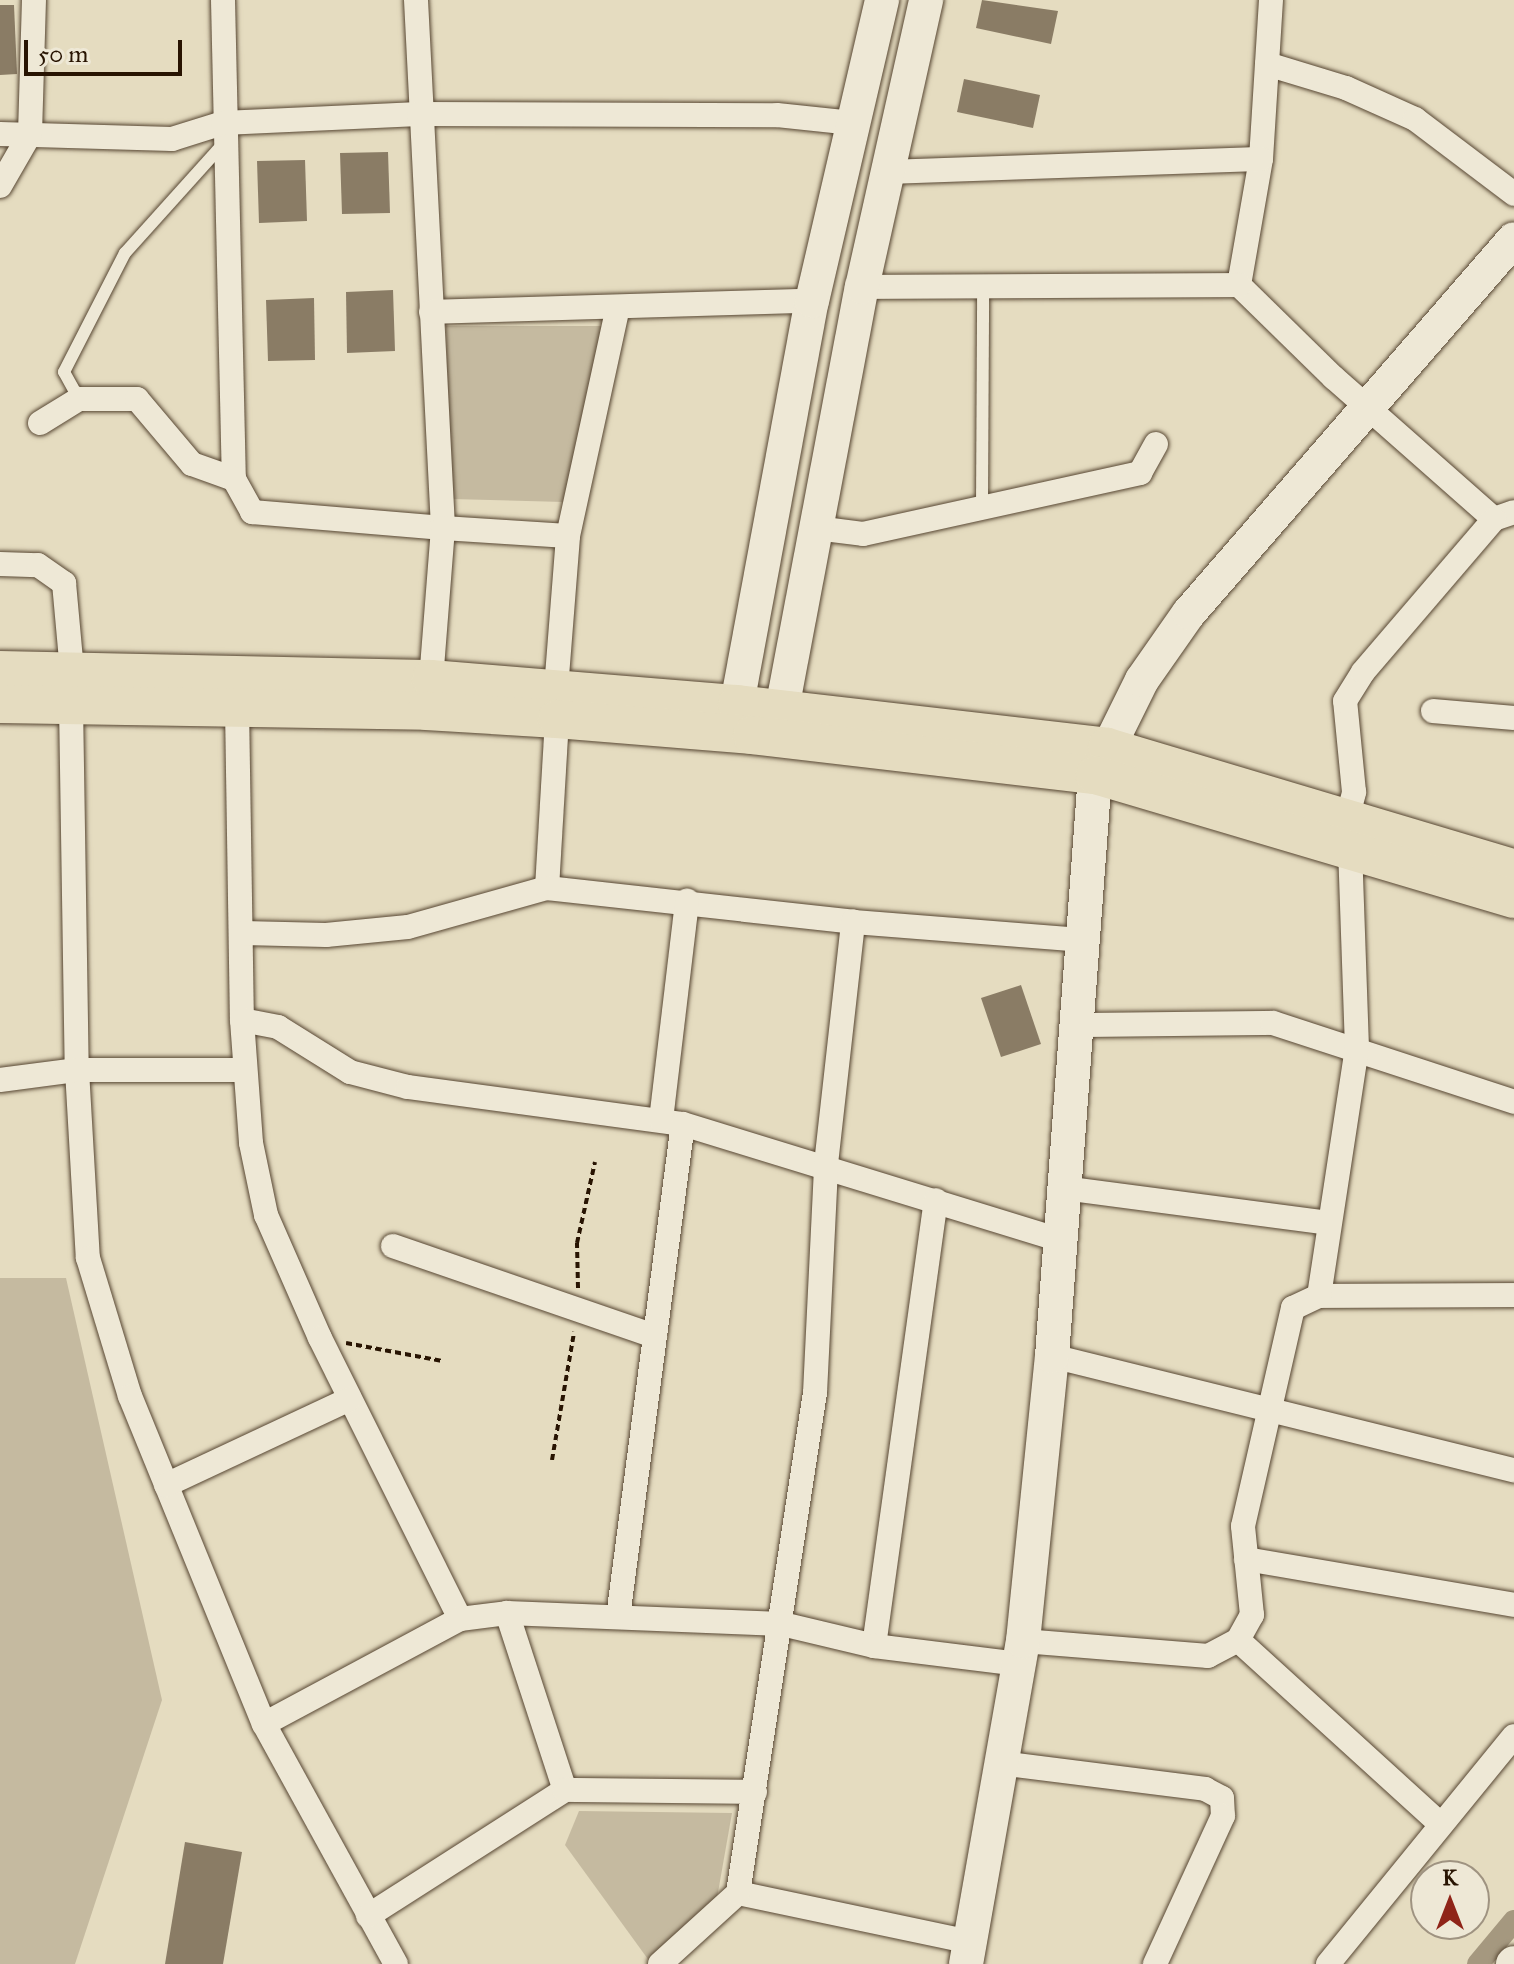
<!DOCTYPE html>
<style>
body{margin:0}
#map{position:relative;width:1514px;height:1964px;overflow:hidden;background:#e5dcc0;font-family:"IM FELL Great Primer",serif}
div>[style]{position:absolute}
.green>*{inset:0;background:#c5baa0}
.canal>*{height:22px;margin:-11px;padding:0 11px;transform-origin:11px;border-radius:11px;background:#a5987f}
.building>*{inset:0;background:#8a7c65}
.path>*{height:4px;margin-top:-2px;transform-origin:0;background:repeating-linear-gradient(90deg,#281402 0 6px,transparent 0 10px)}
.roads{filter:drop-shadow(0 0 2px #574632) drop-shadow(0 0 2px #574632)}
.lane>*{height:12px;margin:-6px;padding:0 6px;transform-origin:6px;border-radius:6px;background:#eee8d6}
.street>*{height:24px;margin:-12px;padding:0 12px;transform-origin:12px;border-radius:12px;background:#eee8d6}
.secondary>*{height:34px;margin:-17px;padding:0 17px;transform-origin:17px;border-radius:17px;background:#eee8d6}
.primary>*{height:38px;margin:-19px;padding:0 19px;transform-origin:19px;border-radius:19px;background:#e5dcc0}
span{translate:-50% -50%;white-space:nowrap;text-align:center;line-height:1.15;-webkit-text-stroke:8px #eee8d6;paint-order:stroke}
.north{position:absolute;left:1410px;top:1860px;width:80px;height:80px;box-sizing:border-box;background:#eee8d6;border:2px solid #9f9381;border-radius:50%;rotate:0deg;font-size:22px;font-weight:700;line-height:32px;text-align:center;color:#281402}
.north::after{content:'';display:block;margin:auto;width:28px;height:36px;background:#8f2418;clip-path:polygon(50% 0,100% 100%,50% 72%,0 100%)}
.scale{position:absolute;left:24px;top:40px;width:158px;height:36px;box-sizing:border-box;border:4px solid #281402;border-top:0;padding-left:10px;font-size:24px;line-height:28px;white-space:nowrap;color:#281402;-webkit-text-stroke:6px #eee8d6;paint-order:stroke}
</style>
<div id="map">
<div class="green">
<i style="clip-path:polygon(446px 326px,606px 326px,564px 502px,451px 499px)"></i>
<i style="clip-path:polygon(0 1278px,66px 1278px,162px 1700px,75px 1964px,0 1964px)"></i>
<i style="clip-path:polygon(579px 1811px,732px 1813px,717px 1898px,650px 1962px,565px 1845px)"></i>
</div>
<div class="canal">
<i style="left:1478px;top:1964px;width:56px;rotate:-50.1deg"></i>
</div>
<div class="building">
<i style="clip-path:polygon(982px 0,1058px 11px,1051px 44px,976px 28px)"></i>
<i style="clip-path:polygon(0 5px,14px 5px,17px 74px,0 75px)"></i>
<i style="clip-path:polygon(964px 79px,1040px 95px,1033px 128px,957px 112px)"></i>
<i style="clip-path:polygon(388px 152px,390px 213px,342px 214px,340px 153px)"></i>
<i style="clip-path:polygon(305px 160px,307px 221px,259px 223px,257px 161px)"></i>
<i style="clip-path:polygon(393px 290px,395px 351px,347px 353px,346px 292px)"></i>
<i style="clip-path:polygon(314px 298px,315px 360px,268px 361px,266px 300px)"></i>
<i style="clip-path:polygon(1021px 985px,1041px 1044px,1001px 1057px,981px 998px)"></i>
<i style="clip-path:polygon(185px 1842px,242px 1852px,223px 1964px,165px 1964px)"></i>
</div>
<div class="path">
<i style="left:578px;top:1288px;width:45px;rotate:-91.3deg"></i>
<i style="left:577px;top:1243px;width:83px;rotate:-77.5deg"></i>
<i style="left:346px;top:1343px;width:98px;rotate:10.6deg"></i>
<i style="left:552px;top:1460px;width:130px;rotate:-80.2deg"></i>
</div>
<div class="roads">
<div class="lane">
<i style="left:79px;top:399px;width:31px;rotate:-119deg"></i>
<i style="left:64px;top:372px;width:134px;rotate:-62.9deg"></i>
<i style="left:125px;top:253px;width:149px;rotate:-48deg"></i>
<i style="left:982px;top:508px;width:222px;rotate:-89.7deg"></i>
</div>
<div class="street">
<i style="left:223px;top:0;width:479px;rotate:88.7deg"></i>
<i style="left:234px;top:479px;width:38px;rotate:61deg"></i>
<i style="left:252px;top:512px;width:192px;rotate:4.8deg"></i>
<i style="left:443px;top:528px;width:151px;rotate:94.5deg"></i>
<i style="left:416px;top:0;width:529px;rotate:87.07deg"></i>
<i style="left:443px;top:528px;width:125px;rotate:3.7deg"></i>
<i style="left:1271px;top:0;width:159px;rotate:93.6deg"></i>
<i style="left:1261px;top:159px;width:128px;rotate:99.9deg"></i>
<i style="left:1239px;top:285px;width:132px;rotate:44.4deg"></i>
<i style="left:1333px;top:377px;width:215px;rotate:41.4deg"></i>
<i style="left:1494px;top:519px;width:21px;rotate:-19deg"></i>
<i style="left:1267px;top:64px;width:83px;rotate:16.9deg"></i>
<i style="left:1346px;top:88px;width:76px;rotate:24.2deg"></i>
<i style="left:1415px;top:119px;width:124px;rotate:37.1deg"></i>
<i style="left:0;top:134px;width:172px;rotate:1.7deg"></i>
<i style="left:172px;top:139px;width:53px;rotate:-17.4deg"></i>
<i style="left:223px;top:123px;width:196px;rotate:-2.6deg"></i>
<i style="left:419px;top:114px;width:358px;rotate:0.2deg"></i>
<i style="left:777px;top:115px;width:76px;rotate:6deg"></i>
<i style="left:885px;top:172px;width:376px;rotate:-2deg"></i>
<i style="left:0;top:186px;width:60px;rotate:-60deg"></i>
<i style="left:30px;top:134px;width:134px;rotate:-88.3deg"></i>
<i style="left:862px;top:287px;width:377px;rotate:-0.3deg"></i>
<i style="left:431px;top:312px;width:381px;rotate:-1.7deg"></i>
<i style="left:40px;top:423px;width:46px;rotate:-31.6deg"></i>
<i style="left:79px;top:399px;width:58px"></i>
<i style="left:137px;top:399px;width:85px;rotate:49.8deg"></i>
<i style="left:192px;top:464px;width:45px;rotate:19.7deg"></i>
<i style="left:816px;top:528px;width:47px;rotate:7.3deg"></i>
<i style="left:863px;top:534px;width:284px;rotate:-12.4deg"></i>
<i style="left:1140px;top:473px;width:33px;rotate:-61deg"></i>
<i style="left:0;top:564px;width:38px;rotate:2deg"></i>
<i style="left:38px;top:565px;width:32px;rotate:35deg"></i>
<i style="left:64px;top:583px;width:88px;rotate:84.8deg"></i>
<i style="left:556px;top:689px;width:153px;rotate:-85.5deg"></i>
<i style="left:568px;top:536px;width:234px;rotate:-77.7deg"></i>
<i style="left:71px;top:704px;width:366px;rotate:89.1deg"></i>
<i style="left:77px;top:1070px;width:188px;rotate:86.7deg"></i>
<i style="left:88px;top:1258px;width:144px;rotate:73.1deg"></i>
<i style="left:130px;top:1396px;width:354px;rotate:67.8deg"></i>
<i style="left:264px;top:1724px;width:274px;rotate:61.2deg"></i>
<i style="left:237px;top:707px;width:313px;rotate:89.1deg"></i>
<i style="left:242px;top:1020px;width:37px;rotate:11deg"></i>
<i style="left:278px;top:1027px;width:85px;rotate:32deg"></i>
<i style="left:350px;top:1072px;width:60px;rotate:14.5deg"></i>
<i style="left:408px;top:1087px;width:277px;rotate:7.7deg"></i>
<i style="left:683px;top:1124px;width:394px;rotate:17.1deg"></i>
<i style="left:1433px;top:711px;width:81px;rotate:4.9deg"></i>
<i style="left:1347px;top:819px;width:28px;rotate:-75deg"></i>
<i style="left:1354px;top:792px;width:91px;rotate:-95.6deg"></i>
<i style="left:1345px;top:701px;width:34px;rotate:-58deg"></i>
<i style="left:1363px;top:672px;width:201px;rotate:-49.4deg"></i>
<i style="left:547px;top:888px;width:169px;rotate:-86.6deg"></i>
<i style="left:243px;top:933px;width:83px;rotate:1.4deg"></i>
<i style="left:326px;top:935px;width:82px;rotate:-5.6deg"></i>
<i style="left:408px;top:927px;width:144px;rotate:-15.7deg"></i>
<i style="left:547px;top:888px;width:308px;rotate:6.3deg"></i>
<i style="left:853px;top:922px;width:229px;rotate:4.5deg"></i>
<i style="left:242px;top:1020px;width:123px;rotate:85.8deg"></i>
<i style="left:251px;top:1143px;width:74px;rotate:78.2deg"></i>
<i style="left:266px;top:1215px;width:134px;rotate:66.3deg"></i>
<i style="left:320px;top:1338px;width:314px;rotate:63.5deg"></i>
<i style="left:1075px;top:1025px;width:198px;rotate:-0.6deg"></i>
<i style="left:1273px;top:1023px;width:254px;rotate:18.1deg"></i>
<i style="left:0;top:1080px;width:78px;rotate:-7.4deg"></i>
<i style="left:77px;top:1070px;width:167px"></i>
<i style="left:661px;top:1120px;width:221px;rotate:-83.2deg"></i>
<i style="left:1063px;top:1188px;width:267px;rotate:7.5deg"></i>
<i style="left:393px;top:1246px;width:277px;rotate:19deg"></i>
<i style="left:1319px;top:1296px;width:195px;rotate:-0.3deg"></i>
<i style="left:1052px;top:1356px;width:476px;rotate:13.9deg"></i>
<i style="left:166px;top:1485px;width:203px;rotate:-25.1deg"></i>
<i style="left:1246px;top:1559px;width:272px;rotate:9.7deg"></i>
<i style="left:507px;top:1613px;width:186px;rotate:71.9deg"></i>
<i style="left:618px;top:1617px;width:497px;rotate:-82.5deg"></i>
<i style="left:1238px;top:1640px;width:273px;rotate:42.3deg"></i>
<i style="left:1023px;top:1641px;width:186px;rotate:4.6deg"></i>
<i style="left:1208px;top:1656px;width:34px;rotate:-28deg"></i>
<i style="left:1238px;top:1640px;width:29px;rotate:-61deg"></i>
<i style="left:1252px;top:1615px;width:89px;rotate:-95.8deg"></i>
<i style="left:1243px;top:1526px;width:224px;rotate:-77.1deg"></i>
<i style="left:1293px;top:1308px;width:29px;rotate:-25deg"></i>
<i style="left:1319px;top:1296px;width:251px;rotate:-81.3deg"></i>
<i style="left:1357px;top:1048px;width:200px;rotate:-92deg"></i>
<i style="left:874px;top:1646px;width:450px;rotate:-82.1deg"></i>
<i style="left:264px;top:1724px;width:222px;rotate:-28.2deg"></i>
<i style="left:460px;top:1619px;width:47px;rotate:-7.3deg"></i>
<i style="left:507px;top:1613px;width:275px;rotate:2.3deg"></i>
<i style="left:782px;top:1624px;width:95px;rotate:13.4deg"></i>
<i style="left:874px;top:1646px;width:145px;rotate:7.1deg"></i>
<i style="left:1000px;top:1763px;width:207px;rotate:7.2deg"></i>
<i style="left:1205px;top:1789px;width:19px;rotate:28deg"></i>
<i style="left:1222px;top:1798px;width:18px;rotate:87deg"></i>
<i style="left:1223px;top:1816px;width:163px;rotate:114.7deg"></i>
<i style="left:738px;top:1893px;width:237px;rotate:11.9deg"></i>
<i style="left:368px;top:1916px;width:234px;rotate:-32.6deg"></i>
<i style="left:565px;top:1790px;width:190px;rotate:0.6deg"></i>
<i style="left:660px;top:1964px;width:105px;rotate:-42.3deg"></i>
<i style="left:738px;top:1893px;width:506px;rotate:-81.25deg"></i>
<i style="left:815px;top:1393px;width:229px;rotate:-87.2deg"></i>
<i style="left:826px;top:1164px;width:244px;rotate:-83.6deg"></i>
<i style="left:1328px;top:1964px;width:294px;rotate:-50.8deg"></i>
</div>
<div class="secondary">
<i style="left:737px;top:704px;width:410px;rotate:-79.5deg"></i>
<i style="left:812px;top:301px;width:309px;rotate:-76.9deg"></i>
<i style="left:782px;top:709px;width:430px;rotate:-79.3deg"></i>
<i style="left:862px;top:287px;width:294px;rotate:-77.4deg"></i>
<i style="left:966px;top:1964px;width:328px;rotate:-80deg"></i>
<i style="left:1023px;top:1641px;width:286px;rotate:-84.2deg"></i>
<i style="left:1052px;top:1356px;width:583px;rotate:-85.77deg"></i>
<i style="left:1095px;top:775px;width:106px;rotate:-63.7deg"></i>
<i style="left:1142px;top:680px;width:82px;rotate:-55deg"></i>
<i style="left:1189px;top:613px;width:495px;rotate:-49deg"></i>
<i style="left:1513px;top:1964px;width:1px;rotate:-45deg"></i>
</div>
<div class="primary">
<i style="left:0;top:670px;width:431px;rotate:1.2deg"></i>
<i style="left:431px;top:679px;width:307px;rotate:4.7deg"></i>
<i style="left:737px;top:704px;width:372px;rotate:6.6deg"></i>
<i style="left:1107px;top:747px;width:425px;rotate:16.6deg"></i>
<i style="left:0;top:704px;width:426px;rotate:0.9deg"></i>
<i style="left:426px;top:711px;width:131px;rotate:3.5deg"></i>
<i style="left:557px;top:719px;width:196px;rotate:4.7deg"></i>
<i style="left:752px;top:735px;width:345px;rotate:6.7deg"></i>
<i style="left:1095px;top:775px;width:437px;rotate:16.5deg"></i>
</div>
</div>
<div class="north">K</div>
<div class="scale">50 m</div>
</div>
